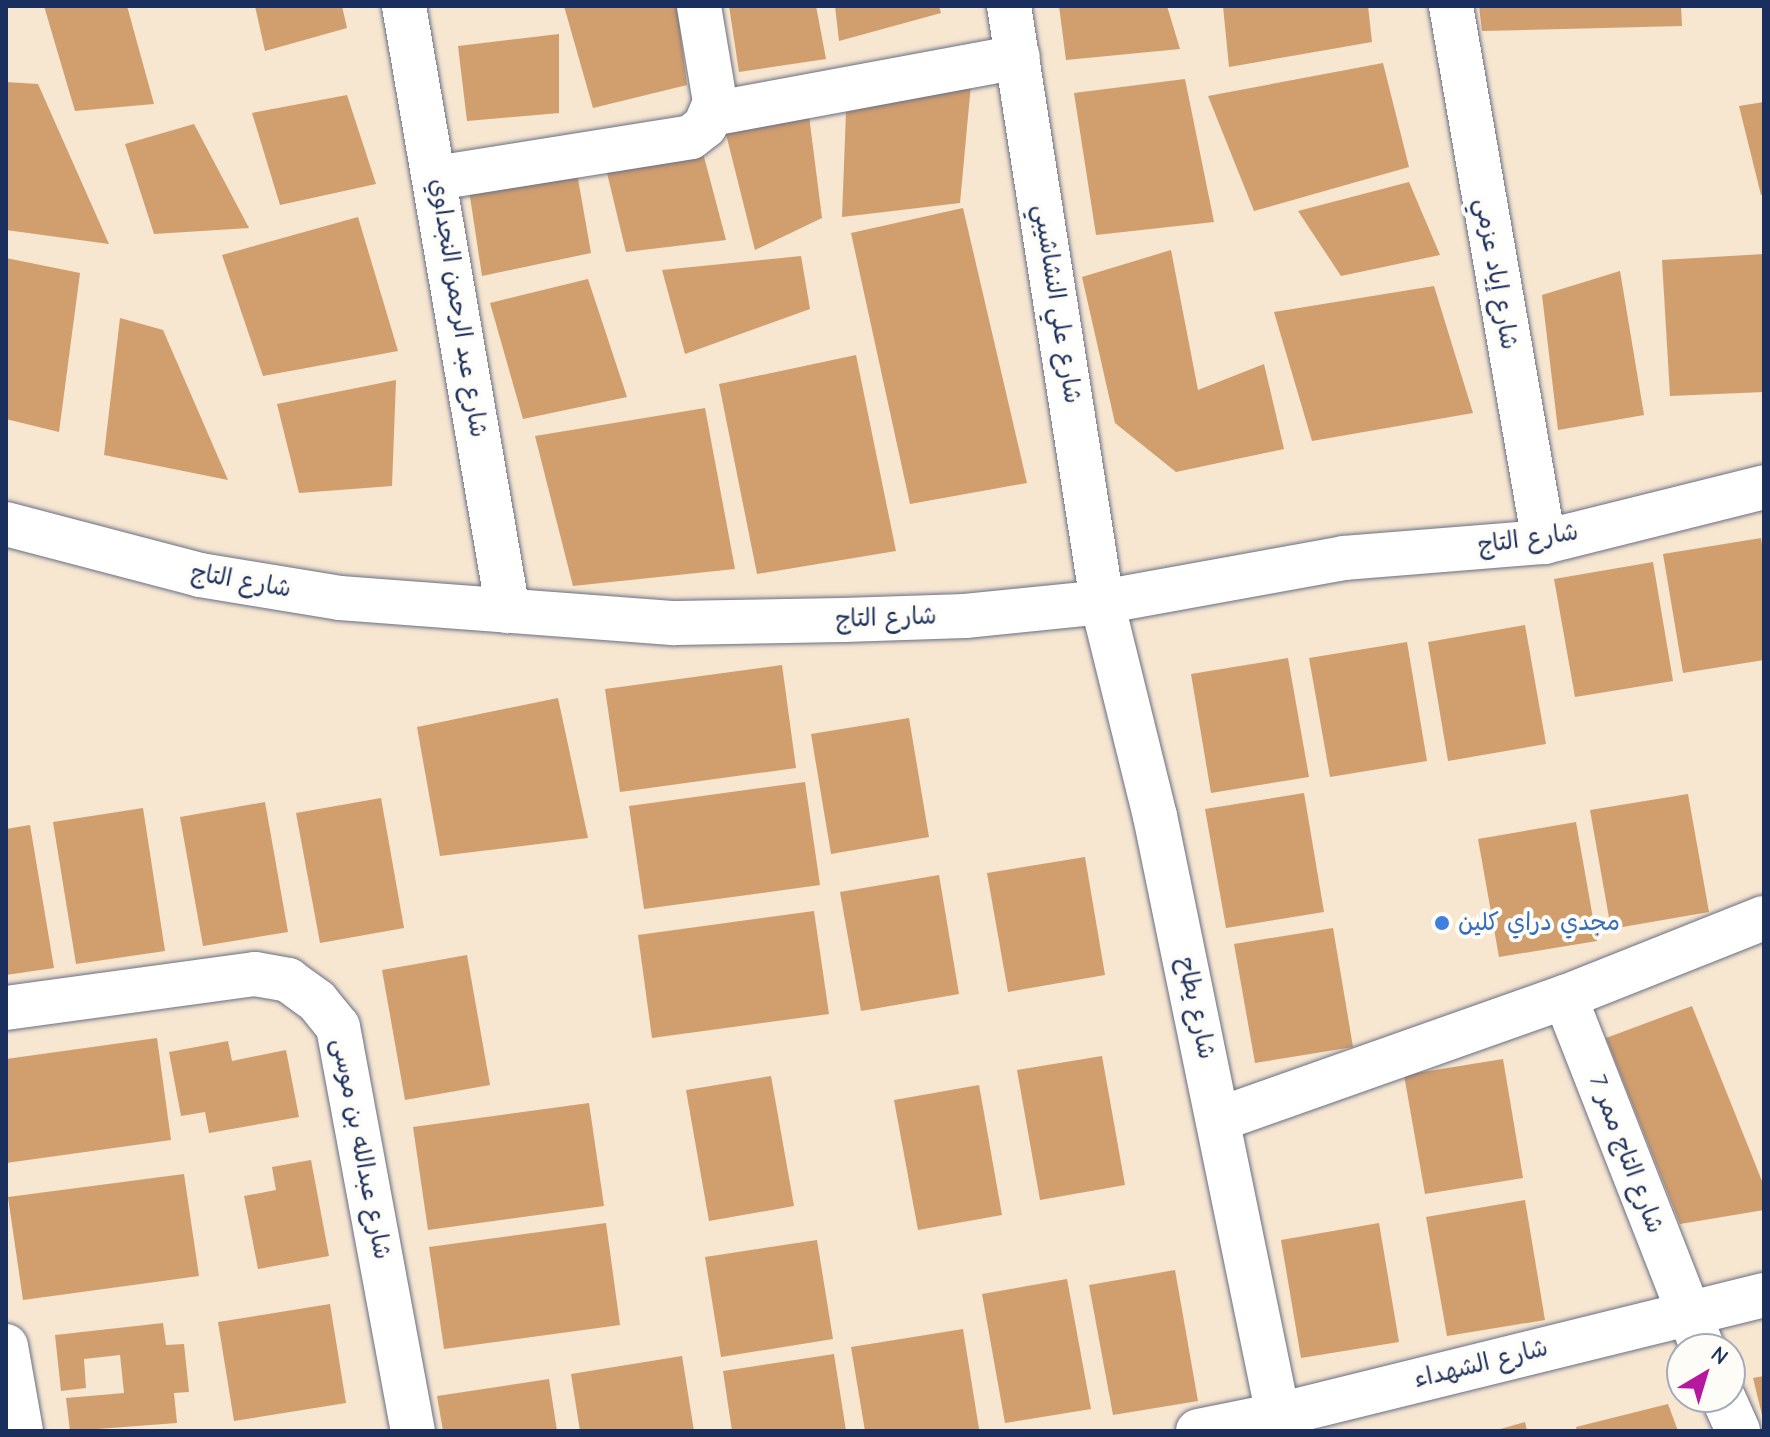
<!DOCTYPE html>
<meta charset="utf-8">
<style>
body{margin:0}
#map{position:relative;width:1770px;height:1437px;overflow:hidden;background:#f7e6d0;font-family:"Comic Neue","Playpen Sans Arabic",sans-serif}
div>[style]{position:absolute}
.building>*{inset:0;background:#d19e6e}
.roads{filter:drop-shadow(0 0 2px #686f86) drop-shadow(0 0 2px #686f86)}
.minor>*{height:44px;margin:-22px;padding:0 22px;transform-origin:22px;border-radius:22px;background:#fff}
.dots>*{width:22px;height:22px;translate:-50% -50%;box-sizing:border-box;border:4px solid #fdfcf7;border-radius:50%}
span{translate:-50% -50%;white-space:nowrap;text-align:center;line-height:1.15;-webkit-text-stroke:8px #fdfcf7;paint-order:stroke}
.street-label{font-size:24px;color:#1b2f5e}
.shop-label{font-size:24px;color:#366cbe}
.left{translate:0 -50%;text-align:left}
.frame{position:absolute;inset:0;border:8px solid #1b2f5e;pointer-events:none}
.north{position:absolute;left:1666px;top:1333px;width:80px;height:80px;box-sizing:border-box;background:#fdfcf7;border:2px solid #a3aaba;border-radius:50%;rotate:38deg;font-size:22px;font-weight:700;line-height:32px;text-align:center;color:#1b2f5e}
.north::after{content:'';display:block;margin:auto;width:28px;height:36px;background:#b5179e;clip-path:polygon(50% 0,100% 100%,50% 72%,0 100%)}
</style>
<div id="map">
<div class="building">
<i style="clip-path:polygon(44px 6px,127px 6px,154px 104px,75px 111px)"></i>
<i style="clip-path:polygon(255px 6px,342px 6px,347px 28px,265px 51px)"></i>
<i style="clip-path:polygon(564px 6px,677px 6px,687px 85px,593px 108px)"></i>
<i style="clip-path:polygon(729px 6px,816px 6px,826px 59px,739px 72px)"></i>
<i style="clip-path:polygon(835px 6px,939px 6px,941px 13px,839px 41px)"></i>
<i style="clip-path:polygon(1059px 6px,1167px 6px,1180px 49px,1066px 60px)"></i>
<i style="clip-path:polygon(1223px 6px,1368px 6px,1372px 42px,1229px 67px)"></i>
<i style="clip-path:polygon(1479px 6px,1681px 6px,1682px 26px,1482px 31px)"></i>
<i style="clip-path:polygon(559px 34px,559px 113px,467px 121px,458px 46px)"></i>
<i style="clip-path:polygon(1383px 63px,1409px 167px,1254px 211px,1208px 96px)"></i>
<i style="clip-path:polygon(1185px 79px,1214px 222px,1096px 235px,1074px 93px)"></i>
<i style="clip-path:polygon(6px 82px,38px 84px,109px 244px,6px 230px)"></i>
<i style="clip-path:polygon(971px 84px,960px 203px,842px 217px,846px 112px)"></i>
<i style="clip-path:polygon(347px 95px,376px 184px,280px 205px,252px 113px)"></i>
<i style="clip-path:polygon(807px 100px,822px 218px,755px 250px,724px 126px)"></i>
<i style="clip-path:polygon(1764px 102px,1764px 195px,1761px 195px,1739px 106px)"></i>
<i style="clip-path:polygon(194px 124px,249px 228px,154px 234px,125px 144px)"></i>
<i style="clip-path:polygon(703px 153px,726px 240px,626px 252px,607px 173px)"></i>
<i style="clip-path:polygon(577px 173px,591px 253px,482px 276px,469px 190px)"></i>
<i style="clip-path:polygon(1409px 182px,1440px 255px,1341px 276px,1298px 211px)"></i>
<i style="clip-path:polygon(963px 208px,1027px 483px,910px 504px,851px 233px)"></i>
<i style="clip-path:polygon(358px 217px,398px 351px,263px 376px,222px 255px)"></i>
<i style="clip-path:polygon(1171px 250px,1198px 390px,1264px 364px,1284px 449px,1176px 472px,1115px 423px,1082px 277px)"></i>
<i style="clip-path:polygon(1764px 254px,1764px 392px,1670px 396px,1662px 260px)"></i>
<i style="clip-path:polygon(801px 256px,810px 309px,685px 354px,662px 270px)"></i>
<i style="clip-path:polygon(6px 258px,80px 273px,59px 432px,6px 419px)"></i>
<i style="clip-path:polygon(1620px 271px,1644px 415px,1558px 430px,1542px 295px)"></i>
<i style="clip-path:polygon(588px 279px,627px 397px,523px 419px,490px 303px)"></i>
<i style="clip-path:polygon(1434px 286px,1473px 413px,1312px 441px,1274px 312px)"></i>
<i style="clip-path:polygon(120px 318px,163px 330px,228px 480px,104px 455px)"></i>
<i style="clip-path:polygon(856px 355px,896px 551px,757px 574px,719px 384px)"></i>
<i style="clip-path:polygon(396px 380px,392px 486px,299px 493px,277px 404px)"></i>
<i style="clip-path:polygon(705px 408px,735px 569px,573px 586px,535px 436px)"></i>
<i style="clip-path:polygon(1761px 538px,1764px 557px,1764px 660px,1683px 673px,1663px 554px)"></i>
<i style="clip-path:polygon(1653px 562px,1673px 681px,1575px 697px,1554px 579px)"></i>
<i style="clip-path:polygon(1525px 625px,1546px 744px,1448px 761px,1428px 642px)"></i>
<i style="clip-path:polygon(1407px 642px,1427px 761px,1330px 777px,1309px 658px)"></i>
<i style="clip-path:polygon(1288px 658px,1309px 777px,1211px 793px,1191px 674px)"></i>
<i style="clip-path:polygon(782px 665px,796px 768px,620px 792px,605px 689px)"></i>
<i style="clip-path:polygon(558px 698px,588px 838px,440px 856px,417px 727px)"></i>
<i style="clip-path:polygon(909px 718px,929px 837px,831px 854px,811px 734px)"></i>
<i style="clip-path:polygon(805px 782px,820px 885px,644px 909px,629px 806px)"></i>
<i style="clip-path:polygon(1304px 793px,1324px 912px,1226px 928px,1205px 809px)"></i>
<i style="clip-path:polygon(1688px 794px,1709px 912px,1611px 929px,1590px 810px)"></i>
<i style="clip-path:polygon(381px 798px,404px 928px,320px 943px,296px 813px)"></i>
<i style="clip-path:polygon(265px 802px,288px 932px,203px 946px,180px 817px)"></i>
<i style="clip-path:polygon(143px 808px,165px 951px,76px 964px,53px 822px)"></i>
<i style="clip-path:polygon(1576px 822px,1597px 941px,1499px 957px,1478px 839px)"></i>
<i style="clip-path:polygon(30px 825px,54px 968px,6px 975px,6px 829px)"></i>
<i style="clip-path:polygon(1085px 857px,1105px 975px,1008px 992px,987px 873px)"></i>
<i style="clip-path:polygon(939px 875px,959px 994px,861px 1011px,840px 892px)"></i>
<i style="clip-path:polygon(814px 911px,829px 1014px,652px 1038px,638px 935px)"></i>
<i style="clip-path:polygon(1333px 928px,1353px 1047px,1255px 1063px,1234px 944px)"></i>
<i style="clip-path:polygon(467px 955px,490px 1085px,405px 1100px,382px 970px)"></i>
<i style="clip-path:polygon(1692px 1006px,1764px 1186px,1764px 1210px,1680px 1224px,1606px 1038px)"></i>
<i style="clip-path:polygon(157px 1038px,171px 1140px,6px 1163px,6px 1059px)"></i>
<i style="clip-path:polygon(228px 1041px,232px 1061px,286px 1050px,299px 1117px,209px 1133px,205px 1112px,181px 1116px,169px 1052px)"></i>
<i style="clip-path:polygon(1102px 1056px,1125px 1185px,1040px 1200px,1017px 1070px)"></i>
<i style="clip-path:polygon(1503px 1059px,1523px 1178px,1425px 1194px,1404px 1075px)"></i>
<i style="clip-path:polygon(771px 1076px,794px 1206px,709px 1221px,686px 1090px)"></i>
<i style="clip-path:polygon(979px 1085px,1002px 1215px,918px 1230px,894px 1100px)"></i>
<i style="clip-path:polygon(589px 1103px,604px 1206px,428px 1230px,413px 1127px)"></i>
<i style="clip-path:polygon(311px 1160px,329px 1256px,258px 1269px,244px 1196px,276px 1190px,272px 1167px)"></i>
<i style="clip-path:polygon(184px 1174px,199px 1276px,23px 1300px,8px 1197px)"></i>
<i style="clip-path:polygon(1525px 1200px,1545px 1320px,1447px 1336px,1426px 1217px)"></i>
<i style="clip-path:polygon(606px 1223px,620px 1325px,444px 1349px,429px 1247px)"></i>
<i style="clip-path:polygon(1379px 1223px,1399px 1342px,1301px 1358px,1281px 1240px)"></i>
<i style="clip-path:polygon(817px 1240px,833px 1339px,721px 1357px,705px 1257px)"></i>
<i style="clip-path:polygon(1175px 1270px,1198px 1401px,1113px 1415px,1089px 1285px)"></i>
<i style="clip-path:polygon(1067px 1279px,1091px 1409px,1005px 1423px,982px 1294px)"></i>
<i style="clip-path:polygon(330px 1304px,346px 1403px,234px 1421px,218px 1322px)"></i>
<i style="clip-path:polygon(163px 1323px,166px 1345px,184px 1344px,189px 1392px,174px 1393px,177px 1423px,70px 1431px,66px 1398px,124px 1393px,120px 1355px,84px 1359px,86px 1388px,61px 1391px,55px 1335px)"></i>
<i style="clip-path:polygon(963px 1329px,979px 1429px,865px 1431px,851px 1347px)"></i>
<i style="clip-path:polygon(834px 1354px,846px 1431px,732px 1431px,723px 1371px)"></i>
<i style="clip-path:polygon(682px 1356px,694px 1431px,580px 1431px,571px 1374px)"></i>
<i style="clip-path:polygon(1764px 1376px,1764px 1419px,1763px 1419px,1753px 1378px)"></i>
<i style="clip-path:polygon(549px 1379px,557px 1431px,443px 1431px,437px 1396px)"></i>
<i style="clip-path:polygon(1668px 1404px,1678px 1431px,1577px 1431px,1576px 1427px)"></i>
<i style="clip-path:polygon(1525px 1422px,1527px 1431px,1497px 1431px,1497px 1430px)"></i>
</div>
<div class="roads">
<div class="minor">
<i style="left:404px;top:6px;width:614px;rotate:80.25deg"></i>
<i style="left:1009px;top:6px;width:603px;rotate:81.13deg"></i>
<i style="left:1102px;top:602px;width:220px;rotate:76.1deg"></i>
<i style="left:1155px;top:816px;width:611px;rotate:78.4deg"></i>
<i style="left:1451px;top:6px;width:544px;rotate:80.16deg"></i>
<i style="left:711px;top:114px;width:312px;rotate:-10.5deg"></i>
<i style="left:436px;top:178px;width:258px;rotate:-9.1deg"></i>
<i style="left:691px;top:137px;width:18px;rotate:-38deg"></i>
<i style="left:705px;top:126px;width:26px;rotate:-67deg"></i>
<i style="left:715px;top:102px;width:97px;rotate:-99.5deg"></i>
<i style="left:6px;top:524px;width:201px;rotate:14.7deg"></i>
<i style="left:200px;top:575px;width:142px;rotate:9.3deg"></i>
<i style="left:340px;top:598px;width:336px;rotate:4.3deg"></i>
<i style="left:675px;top:623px;width:169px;rotate:-1deg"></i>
<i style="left:844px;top:620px;width:121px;rotate:-1.9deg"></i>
<i style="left:965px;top:616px;width:138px;rotate:-5.8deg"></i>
<i style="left:1102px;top:602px;width:246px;rotate:-10.3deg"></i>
<i style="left:1344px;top:558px;width:201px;rotate:-4.6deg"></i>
<i style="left:1544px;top:542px;width:227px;rotate:-14deg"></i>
<i style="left:1565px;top:997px;width:378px;rotate:68.6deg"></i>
<i style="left:6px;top:1008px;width:251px;rotate:-7.8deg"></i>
<i style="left:255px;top:974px;width:34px;rotate:10deg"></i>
<i style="left:288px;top:980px;width:36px;rotate:36deg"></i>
<i style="left:317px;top:1001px;width:33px;rotate:51deg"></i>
<i style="left:338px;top:1027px;width:411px;rotate:79.5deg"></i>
<i style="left:1220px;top:1119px;width:366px;rotate:-19.5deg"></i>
<i style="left:1565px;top:997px;width:214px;rotate:-21.7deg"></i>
<i style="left:6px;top:1346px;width:86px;rotate:80deg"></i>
<i style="left:1723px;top:1397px;width:37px;rotate:66deg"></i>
<i style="left:1198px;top:1431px;width:82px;rotate:-11.3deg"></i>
<i style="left:1278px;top:1415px;width:501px;rotate:-13.87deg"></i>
</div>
</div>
<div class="dots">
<i style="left:1442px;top:923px;background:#3f7fe0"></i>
</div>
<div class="street-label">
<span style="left:1496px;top:274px;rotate:80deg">شارع إياد عزمي</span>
<span style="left:1057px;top:304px;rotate:81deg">شارع علي النشاشيبي</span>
<span style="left:458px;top:308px;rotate:81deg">شارع عبد الرحمن النجداوي</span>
<span style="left:1528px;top:539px;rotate:-8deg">شارع التاج</span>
<span style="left:241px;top:581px;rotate:10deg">شارع التاج</span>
<span style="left:886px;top:618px;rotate:-2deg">شارع التاج</span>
<span style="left:1196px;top:1008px;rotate:78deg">شارع يطاح</span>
<span style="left:361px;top:1149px;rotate:79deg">شارع عبدالله بن موسى</span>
<span style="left:1626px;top:1154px;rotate:69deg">شارع التاج ممر 7</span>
<span style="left:1481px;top:1364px;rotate:-14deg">شارع الشهداء</span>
</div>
<div class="shop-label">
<span class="left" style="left:1458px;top:923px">مجدي دراي كلين</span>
</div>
<div class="frame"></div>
<div class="north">N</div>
</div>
